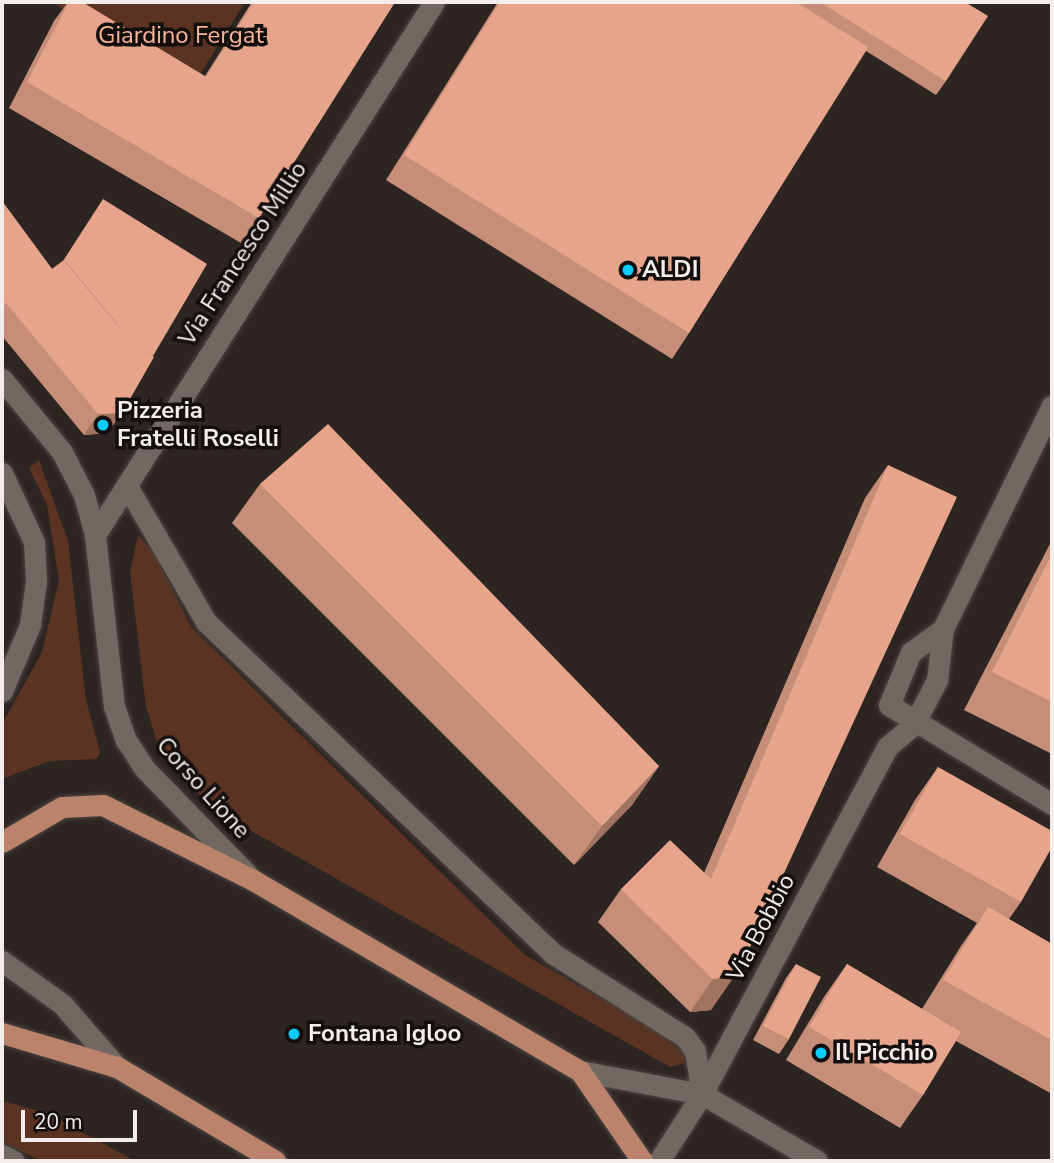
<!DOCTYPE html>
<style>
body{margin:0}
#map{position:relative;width:1054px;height:1163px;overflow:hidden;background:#2d2522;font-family:"Nunito Sans",sans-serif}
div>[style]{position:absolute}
.green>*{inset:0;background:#5a3322}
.roads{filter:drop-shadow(0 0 2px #4a4441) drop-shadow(0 0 2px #4a4441)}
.minor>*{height:21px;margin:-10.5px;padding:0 10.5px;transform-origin:10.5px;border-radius:10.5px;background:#716763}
.major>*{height:21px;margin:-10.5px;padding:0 10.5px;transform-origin:10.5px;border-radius:10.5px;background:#bc836c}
.wall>*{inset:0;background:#c68e78}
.shaded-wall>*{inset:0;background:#a17461}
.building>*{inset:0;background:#e6a58b}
.dots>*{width:19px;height:19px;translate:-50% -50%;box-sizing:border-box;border:4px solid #130f0e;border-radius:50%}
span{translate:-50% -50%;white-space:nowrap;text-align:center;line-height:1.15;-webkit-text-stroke:7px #130f0e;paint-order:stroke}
.park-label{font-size:24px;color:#fbb497}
.street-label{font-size:24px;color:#f3edeb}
.poi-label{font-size:24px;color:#f3edeb;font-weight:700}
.left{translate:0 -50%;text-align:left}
.frame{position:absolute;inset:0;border:4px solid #f3edeb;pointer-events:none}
.scale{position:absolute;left:21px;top:1110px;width:116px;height:32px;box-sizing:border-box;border:4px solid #f3edeb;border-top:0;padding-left:9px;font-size:21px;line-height:24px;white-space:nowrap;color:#f3edeb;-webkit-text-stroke:5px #130f0e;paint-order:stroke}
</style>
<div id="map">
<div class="green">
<i style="clip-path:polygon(51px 2px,245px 2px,194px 84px)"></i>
<i style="clip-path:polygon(39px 460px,68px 541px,86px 700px,100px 752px,97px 759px,50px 761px,2px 779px,2px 724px,42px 652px,59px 580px,47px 505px,29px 468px)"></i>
<i style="clip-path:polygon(138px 535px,154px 552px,191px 627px,525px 955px,658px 1031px,687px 1056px,685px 1063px,670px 1067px,234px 821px,195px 791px,159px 748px,146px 707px,130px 572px)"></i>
<i style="clip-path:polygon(2px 1101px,47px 1113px,135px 1161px,41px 1161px,2px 1142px)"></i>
</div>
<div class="roads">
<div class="minor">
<i style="left:2px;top:379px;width:94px;rotate:50.6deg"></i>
<i style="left:62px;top:452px;width:48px;rotate:62.9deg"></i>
<i style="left:84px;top:495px;width:41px;rotate:74.6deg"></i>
<i style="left:95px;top:535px;width:172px;rotate:83.7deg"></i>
<i style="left:114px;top:706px;width:36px;rotate:71deg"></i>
<i style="left:126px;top:740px;width:33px;rotate:57deg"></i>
<i style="left:144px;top:768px;width:148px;rotate:45.8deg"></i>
<i style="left:2px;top:473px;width:76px;rotate:65.1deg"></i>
<i style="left:34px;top:542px;width:39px;rotate:87deg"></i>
<i style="left:36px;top:581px;width:44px;rotate:97.8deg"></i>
<i style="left:30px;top:625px;width:72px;rotate:113deg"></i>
<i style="left:127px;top:486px;width:157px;rotate:59.8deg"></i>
<i style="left:206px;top:622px;width:479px;rotate:43.7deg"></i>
<i style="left:552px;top:953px;width:157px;rotate:32.3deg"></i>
<i style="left:685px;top:1037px;width:17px;rotate:54deg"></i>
<i style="left:695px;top:1051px;width:44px;rotate:80.8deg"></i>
<i style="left:95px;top:535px;width:632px;rotate:-57.54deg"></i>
<i style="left:943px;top:629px;width:39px;rotate:144deg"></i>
<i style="left:911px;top:652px;width:57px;rotate:112.5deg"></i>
<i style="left:889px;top:705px;width:191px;rotate:31.3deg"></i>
<i style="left:2px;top:961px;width:74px;rotate:35.6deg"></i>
<i style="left:62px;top:1004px;width:84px;rotate:48.9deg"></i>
<i style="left:580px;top:1071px;width:124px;rotate:10.7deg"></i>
<i style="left:702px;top:1094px;width:133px;rotate:30.2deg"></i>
<i style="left:2px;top:1155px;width:13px;rotate:27deg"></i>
<i style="left:659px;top:1161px;width:80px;rotate:-57.3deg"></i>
<i style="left:702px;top:1094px;width:393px;rotate:-61.9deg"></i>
<i style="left:887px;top:747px;width:35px;rotate:-40deg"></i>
<i style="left:914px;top:724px;width:50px;rotate:-62.4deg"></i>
<i style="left:937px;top:680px;width:51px;rotate:-83.3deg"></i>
<i style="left:943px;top:629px;width:248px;rotate:-64deg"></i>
</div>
<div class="major">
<i style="left:2px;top:842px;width:69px;rotate:-30.3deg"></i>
<i style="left:62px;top:807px;width:41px;rotate:-2.8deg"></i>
<i style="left:103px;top:805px;width:168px;rotate:26.6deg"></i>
<i style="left:253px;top:880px;width:379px;rotate:30.3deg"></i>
<i style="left:580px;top:1071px;width:109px;rotate:55.4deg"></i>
<i style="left:2px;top:1033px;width:120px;rotate:16.5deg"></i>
<i style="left:117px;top:1067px;width:184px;rotate:30.7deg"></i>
</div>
</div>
<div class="wall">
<i style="clip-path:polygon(68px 2px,82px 2px,205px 76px,252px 2px,395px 2px,259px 218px,241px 243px,9px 108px,54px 21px)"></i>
<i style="clip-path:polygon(498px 2px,965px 2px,946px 81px,936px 95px,866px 51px,689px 333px,672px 359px,386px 180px)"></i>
<i style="clip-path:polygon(2px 201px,52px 269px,153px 356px,122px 413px,107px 433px,84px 435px,2px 336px)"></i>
<i style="clip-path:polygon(888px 465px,711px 1010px,690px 1012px,598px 922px,621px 889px,704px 873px,865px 498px)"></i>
<i style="clip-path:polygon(260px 484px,659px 766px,632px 805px,574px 865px,232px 523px)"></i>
<i style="clip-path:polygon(1052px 540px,1052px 754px,964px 710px)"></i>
<i style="clip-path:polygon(938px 767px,1021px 902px,1009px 919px,1052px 944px,1052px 1094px,956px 1041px,923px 1095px,900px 1128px,786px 1060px,824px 997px,847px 964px,922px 1009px,961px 946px,977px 923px,877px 867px,915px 800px)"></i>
<i style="clip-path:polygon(796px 964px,789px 1039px,779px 1054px,753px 1040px,786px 978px)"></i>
</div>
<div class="shaded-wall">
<i style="clip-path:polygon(122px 413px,107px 433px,84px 435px,98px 414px)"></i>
<i style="clip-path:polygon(659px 766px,632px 805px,574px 865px,602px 826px)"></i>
<i style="clip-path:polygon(734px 977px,711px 1010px,690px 1012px,713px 979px)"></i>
</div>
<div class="building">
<i style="clip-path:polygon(69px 2px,82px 2px,206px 77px,254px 2px,395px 2px,259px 218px,27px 82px)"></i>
<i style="clip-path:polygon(500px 2px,796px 2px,868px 47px,689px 333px,404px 155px)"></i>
<i style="clip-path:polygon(820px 2px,965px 2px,988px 16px,946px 81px)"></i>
<i style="clip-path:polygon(103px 199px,207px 264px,153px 356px,134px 345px,64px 260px,63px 261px)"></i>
<i style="clip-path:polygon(2px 201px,52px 269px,6px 303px,2px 309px)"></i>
<i style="clip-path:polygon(64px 260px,134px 345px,154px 357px,122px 413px,98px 414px,6px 303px)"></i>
<i style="clip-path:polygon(328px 424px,659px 766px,602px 826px,260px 484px)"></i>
<i style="clip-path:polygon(888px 465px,957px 497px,751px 945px,734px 977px,713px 979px,621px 889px,670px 840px,711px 879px)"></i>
<i style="clip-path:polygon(1052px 554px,1052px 702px,992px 672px)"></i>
<i style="clip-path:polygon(938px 767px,1052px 831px,1052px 847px,1021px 902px,900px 834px)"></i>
<i style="clip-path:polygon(988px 907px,1052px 944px,1052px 1040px,943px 980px)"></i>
<i style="clip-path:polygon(796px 964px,821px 977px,789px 1039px,763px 1026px)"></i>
<i style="clip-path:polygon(847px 964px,961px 1032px,923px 1095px,809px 1027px)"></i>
</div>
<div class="dots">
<i style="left:628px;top:270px;background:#0ccafa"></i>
<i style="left:103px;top:425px;background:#0ccafa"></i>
<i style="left:294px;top:1034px;background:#0ccafa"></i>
<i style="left:821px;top:1053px;background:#0ccafa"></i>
</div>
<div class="park-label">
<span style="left:181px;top:36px">Giardino Fergat</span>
</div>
<div class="street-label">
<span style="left:243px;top:254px;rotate:-57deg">Via Francesco Millio</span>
<span style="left:203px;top:788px;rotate:48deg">Corso Lione</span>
<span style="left:761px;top:928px;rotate:-62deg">Via Bobbio</span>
</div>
<div class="poi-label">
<span class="left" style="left:642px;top:270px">ALDI</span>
<span class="left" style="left:117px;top:425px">Pizzeria<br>Fratelli Roselli</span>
<span class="left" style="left:308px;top:1034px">Fontana Igloo</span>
<span class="left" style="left:835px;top:1053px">Il Picchio</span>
</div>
<div class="frame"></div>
<div class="scale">20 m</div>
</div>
